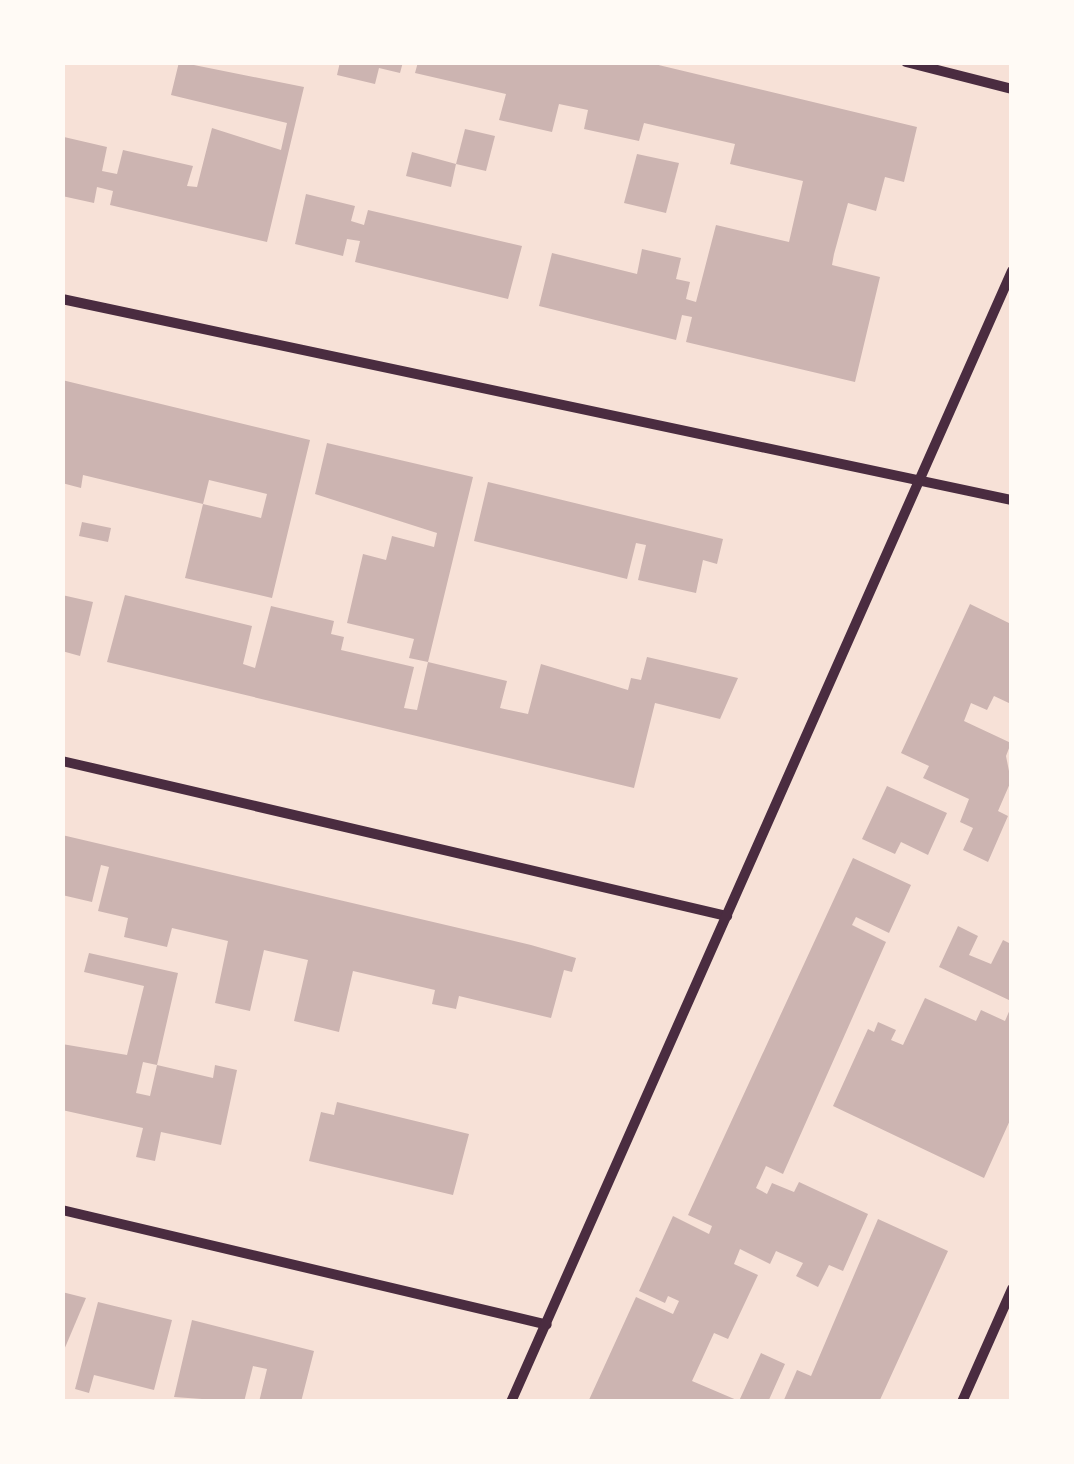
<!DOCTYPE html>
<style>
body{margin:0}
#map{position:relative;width:1074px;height:1464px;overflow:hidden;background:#f7e1d7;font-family:"Source Serif 4",serif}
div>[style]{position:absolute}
.building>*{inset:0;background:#ccb4b1}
.minor>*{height:10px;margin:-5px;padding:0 5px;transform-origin:5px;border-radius:5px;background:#4a2c40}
span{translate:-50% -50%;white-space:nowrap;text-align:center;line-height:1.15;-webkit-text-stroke:10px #fffaf5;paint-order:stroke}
.frame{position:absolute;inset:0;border:65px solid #fffaf5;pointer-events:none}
</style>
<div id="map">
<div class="building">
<i style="clip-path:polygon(179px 62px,304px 87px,267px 242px,110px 205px,113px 191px,97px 187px,94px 203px,62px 196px,64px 137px,107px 147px,102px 171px,117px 174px,123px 150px,193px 166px,187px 186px,197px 187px,212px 128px,281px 150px,287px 123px,171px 95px)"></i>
<i style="clip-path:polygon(340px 62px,403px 62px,400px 73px,379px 68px,375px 84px,337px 75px)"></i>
<i style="clip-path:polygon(418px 62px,646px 62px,917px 127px,904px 182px,885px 177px,876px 211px,848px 203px,834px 254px,832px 265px,880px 277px,855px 382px,686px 342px,692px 317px,682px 315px,676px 340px,539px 306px,552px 253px,637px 274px,642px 249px,681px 258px,676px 279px,690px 282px,686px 299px,696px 302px,716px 225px,789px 242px,803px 181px,730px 164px,735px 144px,644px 123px,639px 141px,584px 129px,588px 110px,559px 104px,552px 132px,499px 120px,506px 94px,415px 73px)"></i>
<i style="clip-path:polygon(465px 129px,495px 136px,486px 171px,456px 164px)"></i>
<i style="clip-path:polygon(412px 152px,456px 164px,451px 187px,406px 176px)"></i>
<i style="clip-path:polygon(637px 154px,679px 163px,666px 213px,624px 203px)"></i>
<i style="clip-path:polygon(306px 194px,355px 206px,351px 221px,364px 225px,368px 210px,522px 246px,508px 299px,355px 262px,360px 241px,347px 239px,343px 256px,295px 244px)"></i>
<i style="clip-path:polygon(62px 380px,310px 440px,272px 598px,185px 578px,203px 504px,261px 518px,267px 494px,209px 480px,203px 504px,83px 475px,81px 488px,62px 483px)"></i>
<i style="clip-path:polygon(327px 443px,473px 477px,428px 662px,409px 658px,414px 639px,347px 623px,363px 554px,386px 560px,392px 536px,434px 547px,437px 533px,315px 494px)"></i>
<i style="clip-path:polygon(488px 482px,723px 539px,717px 564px,703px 560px,696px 593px,638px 580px,646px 545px,636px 543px,627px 579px,474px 541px)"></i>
<i style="clip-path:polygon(82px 522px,111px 528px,108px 542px,79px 536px)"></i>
<i style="clip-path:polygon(62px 595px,93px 602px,80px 656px,62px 651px)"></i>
<i style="clip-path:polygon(125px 595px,252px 626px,243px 664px,255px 668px,271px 606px,334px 621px,331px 634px,344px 637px,341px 650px,414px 667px,404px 708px,417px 710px,428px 662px,507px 681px,500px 708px,528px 714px,541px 664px,628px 690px,631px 678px,641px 680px,647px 657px,738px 678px,720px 719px,655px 703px,634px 788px,107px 662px)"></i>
<i style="clip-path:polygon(970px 604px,1011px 624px,1011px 704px,994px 696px,987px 710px,971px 703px,964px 721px,1011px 743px,1006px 756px,1011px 781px,998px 811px,1008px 816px,988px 862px,963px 850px,973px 828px,960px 822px,969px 799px,923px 778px,929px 766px,901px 753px)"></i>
<i style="clip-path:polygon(887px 786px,947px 813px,928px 855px,901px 842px,895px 854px,862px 839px)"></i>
<i style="clip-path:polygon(62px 835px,531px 945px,576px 958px,572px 972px,564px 970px,551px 1018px,459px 996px,456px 1009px,432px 1004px,435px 990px,353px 971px,339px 1032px,294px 1021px,308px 960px,264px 950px,250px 1011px,215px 1003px,228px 941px,172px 928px,167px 947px,124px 937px,128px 918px,98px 911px,109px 867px,101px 865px,92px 902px,62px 895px)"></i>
<i style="clip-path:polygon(853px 858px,911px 885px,889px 933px,856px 917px,852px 925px,886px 942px,783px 1174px,766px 1166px,756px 1188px,767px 1194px,772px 1183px,794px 1192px,799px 1182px,868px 1214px,843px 1271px,829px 1265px,818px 1287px,796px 1276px,803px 1263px,776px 1251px,770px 1264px,740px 1249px,734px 1264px,758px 1275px,728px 1339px,714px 1333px,692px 1381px,739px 1401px,761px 1353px,785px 1364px,768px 1402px,588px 1402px,636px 1297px,673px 1314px,679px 1301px,668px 1296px,665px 1303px,639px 1291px,673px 1216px,709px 1234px,712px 1226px,688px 1215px)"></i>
<i style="clip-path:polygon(958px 926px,978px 936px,969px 955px,991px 964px,1003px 940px,1011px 944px,1011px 1001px,939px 967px)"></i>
<i style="clip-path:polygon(89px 953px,178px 973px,157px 1065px,143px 1062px,136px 1093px,150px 1096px,157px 1065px,213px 1078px,215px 1065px,237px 1070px,221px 1145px,161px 1132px,155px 1161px,136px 1157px,143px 1128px,62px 1110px,62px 1044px,127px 1055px,144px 986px,84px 972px)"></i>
<i style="clip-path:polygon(925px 998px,976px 1021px,981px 1010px,1005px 1021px,1011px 1007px,1011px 1118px,984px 1178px,833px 1106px,868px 1029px,874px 1032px,878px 1022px,896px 1030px,891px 1040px,903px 1045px)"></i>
<i style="clip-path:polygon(337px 1102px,469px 1134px,453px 1195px,309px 1161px,321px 1112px,334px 1115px)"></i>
<i style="clip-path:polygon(878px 1219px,948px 1251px,879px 1402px,783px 1402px,797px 1370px,811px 1376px)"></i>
<i style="clip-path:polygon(62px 1292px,86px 1298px,64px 1350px,62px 1349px)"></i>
<i style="clip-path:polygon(98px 1302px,172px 1320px,154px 1390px,94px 1375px,89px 1393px,75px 1389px)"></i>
<i style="clip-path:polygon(192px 1320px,314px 1351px,301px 1402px,259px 1402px,267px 1369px,253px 1366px,244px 1402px,174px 1397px)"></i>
</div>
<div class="minor">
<i style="left:906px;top:62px;width:109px;rotate:14.3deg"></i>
<i style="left:62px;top:299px;width:971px;rotate:11.95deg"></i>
<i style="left:62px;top:761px;width:683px;rotate:13.12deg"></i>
<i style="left:62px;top:1210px;width:498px;rotate:13.3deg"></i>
<i style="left:511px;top:1402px;width:1237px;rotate:-66.11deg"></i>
<i style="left:962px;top:1402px;width:124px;rotate:-66.1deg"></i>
</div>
<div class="frame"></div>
</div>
